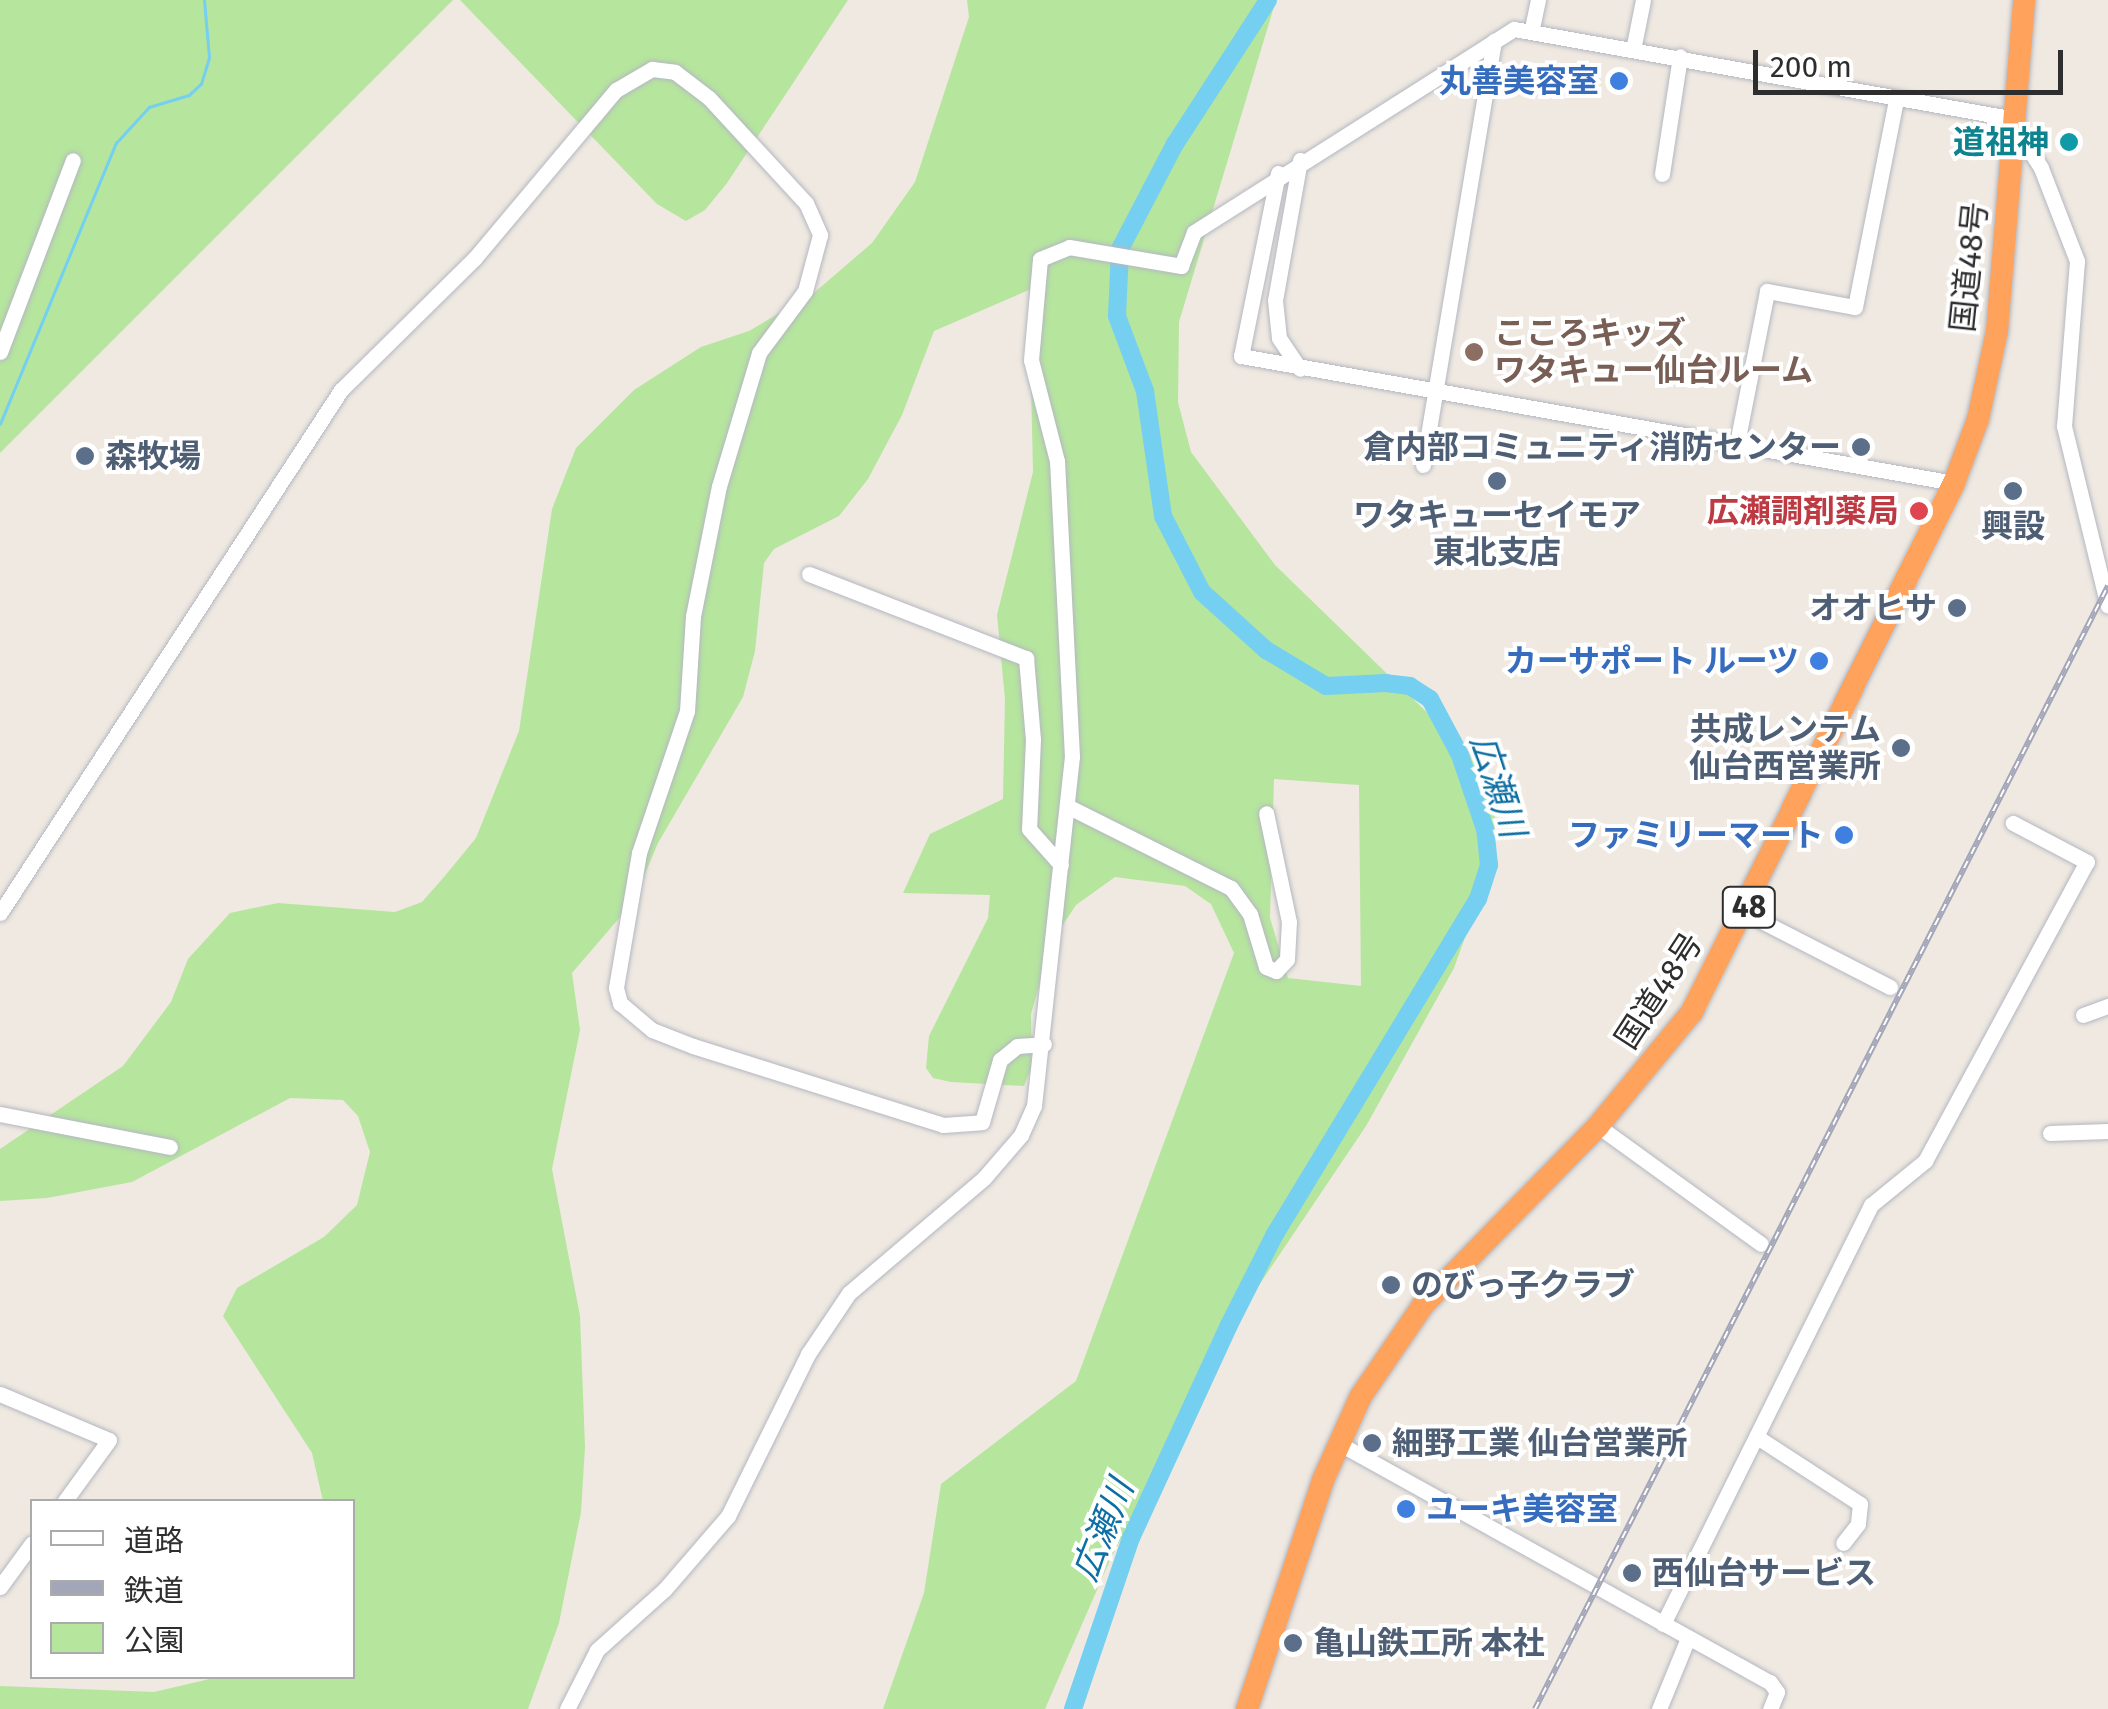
<!DOCTYPE html>
<meta charset="utf-8">
<style>
body{margin:0}
#map{position:relative;width:2108px;height:1709px;overflow:hidden;background:#efe9e1;font-family:"Fira Sans","Noto Sans JP",sans-serif}
div>[style]{position:absolute}
.green>*{inset:0;background:#b6e59e}
.stream>*{height:2.5px;margin:-1.25px;padding:0 1.25px;transform-origin:1.25px;border-radius:1.25px;background:#75cff0}
.river>*{height:18px;margin:-9px;padding:0 9px;transform-origin:9px;border-radius:9px;background:#75cff0}
.roads{filter:drop-shadow(0 0 2px #b4b7c1) drop-shadow(0 0 2px #b4b7c1)}
.minor>*{height:15px;margin:-7.5px;padding:0 7.5px;transform-origin:7.5px;border-radius:7.5px;background:#fff}
.highway>*{height:22px;margin:-11px;padding:0 11px;transform-origin:11px;border-radius:11px;background:#ffa35c}
.rail>*{height:6px;margin-top:-3px;transform-origin:0;background:repeating-linear-gradient(90deg,#fff 0 8px,#a3a6b8 0 16px);box-sizing:border-box;border-block:2px solid #a3a6b8}
.dots>*{width:28px;height:28px;translate:-50% -50%;box-sizing:border-box;border:5px solid #fff;border-radius:50%}
span{translate:-50% -50%;white-space:nowrap;text-align:center;line-height:1.15;-webkit-text-stroke:8px #fff;paint-order:stroke}
.shield-label span{padding:2px 8px;background:#fff;border:2px solid;border-radius:8px;-webkit-text-stroke-width:0}
.shield-label{font-size:30px;color:#2e2e2e;font-weight:700}
.shop-label{font-size:32px;color:#366cbe;font-weight:700}
.right{translate:-100% -50%;text-align:right}
.left{translate:0 -50%;text-align:left}
.culture-label{font-size:32px;color:#0d838f;font-weight:700}
.street-label{font-size:32px;color:#2e2e2e}
.education-label{font-size:32px;color:#785e54;font-weight:700}
.service-label{font-size:32px;color:#4e5e75;font-weight:700}
.health-label{font-size:32px;color:#be3a42;font-weight:700}
.water-label{font-size:35px;color:#0d6fa3;font-style:italic}
.legend{position:absolute;left:30px;top:1499px;width:325px;height:180px;box-sizing:border-box;background:#fff;border:2px solid #ababab;margin:0;padding:12px 18px;list-style:none;font-size:30px;color:#2e2e2e}
.legend li{display:flex;align-items:center;gap:20px;height:50px}
.legend b{width:50px;border:2px solid #ababab}
.scale{position:absolute;left:1753px;top:50px;width:310px;height:45px;box-sizing:border-box;border:5px solid #2e2e2e;border-top:0;padding-left:12px;font-size:30px;line-height:35px;white-space:nowrap;color:#2e2e2e;-webkit-text-stroke:8px #fff;paint-order:stroke}
</style>
<div id="map">
<div class="green">
<i style="clip-path:polygon(0 0,453px 0,0 453px)"></i>
<i style="clip-path:polygon(460px 0,848px 0,727px 183px,705px 210px,686px 221px,657px 204px)"></i>
<i style="clip-path:polygon(evenodd,967px 0,1276px 0,1179px 322px,1178px 402px,1191px 452px,1275px 565px,1477px 761px,1496px 821px,1482px 890px,1454px 968px,1366px 1126px,1241px 1312px,1110px 1560px,1045px 1709px,883px 1709px,924px 1593px,941px 1484px,1076px 1381px,1234px 953px,1211px 904px,1185px 886px,1115px 877px,1076px 905px,1052px 941px,1031px 1014px,1032px 1066px,1024px 1086px,951px 1082px,933px 1078px,926px 1068px,929px 1036px,988px 918px,990px 895px,903px 893px,930px 834px,1003px 799px,1005px 699px,997px 615px,1033px 472px,1029px 290px,934px 331px,902px 415px,868px 479px,839px 516px,774px 549px,764px 563px,755px 651px,743px 697px,658px 843px,633px 902px,572px 973px,580px 1030px,552px 1169px,580px 1316px,585px 1447px,581px 1512px,559px 1623px,528px 1709px,0 1709px,0 1686px,154px 1692px,218px 1677px,352px 1676px,352px 1502px,323px 1501px,312px 1453px,223px 1316px,237px 1288px,324px 1237px,357px 1205px,370px 1152px,358px 1116px,343px 1100px,290px 1098px,132px 1182px,47px 1198px,0 1201px,0 1149px,123px 1066px,171px 1002px,188px 959px,230px 913px,278px 903px,395px 912px,422px 902px,444px 877px,476px 838px,519px 731px,552px 509px,576px 448px,634px 390px,701px 347px,749px 331px,815px 292px,872px 243px,915px 182px,969px 17px,967px 0,1274px 779px,1359px 785px,1361px 986px,1288px 978px,1270px 918px,1274px 779px)"></i>
</div>
<div class="stream">
<i style="left:0;top:424px;width:304px;rotate:-67.6deg"></i>
<i style="left:116px;top:143px;width:49px;rotate:-47.5deg"></i>
<i style="left:149px;top:107px;width:42px;rotate:-16.7deg"></i>
<i style="left:189px;top:95px;width:16px;rotate:-43deg"></i>
<i style="left:201px;top:84px;width:27px;rotate:-73deg"></i>
<i style="left:209px;top:58px;width:58px;rotate:-94.9deg"></i>
</div>
<div class="river">
<i style="left:1073px;top:1709px;width:181px;rotate:-71.3deg"></i>
<i style="left:1131px;top:1538px;width:234px;rotate:-65.3deg"></i>
<i style="left:1229px;top:1325px;width:102px;rotate:-63.2deg"></i>
<i style="left:1275px;top:1234px;width:392px;rotate:-58.8deg"></i>
<i style="left:1478px;top:899px;width:36px;rotate:-72deg"></i>
<i style="left:1489px;top:865px;width:36px;rotate:-96deg"></i>
<i style="left:1485px;top:829px;width:78px;rotate:-108.7deg"></i>
<i style="left:1460px;top:755px;width:64px;rotate:-118.2deg"></i>
<i style="left:1430px;top:699px;width:24px;rotate:-147deg"></i>
<i style="left:1410px;top:686px;width:24px;rotate:-173deg"></i>
<i style="left:1386px;top:683px;width:60px;rotate:177.1deg"></i>
<i style="left:1326px;top:686px;width:70px;rotate:-149deg"></i>
<i style="left:1266px;top:650px;width:86px;rotate:-137.8deg"></i>
<i style="left:1202px;top:592px;width:85px;rotate:-117.2deg"></i>
<i style="left:1163px;top:516px;width:126px;rotate:-98.2deg"></i>
<i style="left:1145px;top:391px;width:80px;rotate:-110.5deg"></i>
<i style="left:1117px;top:316px;width:67px;rotate:-87.4deg"></i>
<i style="left:1120px;top:249px;width:119px;rotate:-62.4deg"></i>
<i style="left:1175px;top:144px;width:171px;rotate:-57.1deg"></i>
</div>
<div class="roads">
<div class="minor">
<i style="left:1532px;top:28px;width:29px;rotate:-78deg"></i>
<i style="left:1633px;top:50px;width:51px;rotate:-78.7deg"></i>
<i style="left:2014px;top:139px;width:9px;rotate:6deg"></i>
<i style="left:2023px;top:140px;width:33px;rotate:57deg"></i>
<i style="left:2041px;top:168px;width:100px;rotate:68.8deg"></i>
<i style="left:2077px;top:261px;width:166px;rotate:94.5deg"></i>
<i style="left:2064px;top:426px;width:185px;rotate:76.3deg"></i>
<i style="left:1300px;top:160px;width:142px;rotate:100.1deg"></i>
<i style="left:1275px;top:300px;width:38px;rotate:84deg"></i>
<i style="left:1279px;top:338px;width:37px;rotate:56deg"></i>
<i style="left:1278px;top:173px;width:187px;rotate:101.4deg"></i>
<i style="left:1241px;top:356px;width:724px;rotate:10.1deg"></i>
<i style="left:1662px;top:174px;width:119px;rotate:-81.3deg"></i>
<i style="left:0;top:352px;width:205px;rotate:-69.2deg"></i>
<i style="left:1736px;top:448px;width:160px;rotate:-78.8deg"></i>
<i style="left:1767px;top:291px;width:89px;rotate:10.3deg"></i>
<i style="left:1855px;top:307px;width:211px;rotate:-78.8deg"></i>
<i style="left:1423px;top:465px;width:430px;rotate:-80.5deg"></i>
<i style="left:809px;top:574px;width:233px;rotate:21.2deg"></i>
<i style="left:1026px;top:658px;width:81px;rotate:85.1deg"></i>
<i style="left:1033px;top:739px;width:90px;rotate:92.5deg"></i>
<i style="left:1029px;top:829px;width:48px;rotate:48.4deg"></i>
<i style="left:1069px;top:807px;width:181px;rotate:26.6deg"></i>
<i style="left:1231px;top:888px;width:32px;rotate:54deg"></i>
<i style="left:1250px;top:914px;width:55px;rotate:73.2deg"></i>
<i style="left:1266px;top:967px;width:11px;rotate:22deg"></i>
<i style="left:1276px;top:971px;width:16px;rotate:-47deg"></i>
<i style="left:1287px;top:959px;width:37px;rotate:-87deg"></i>
<i style="left:1289px;top:922px;width:111px;rotate:-101.9deg"></i>
<i style="left:0;top:913px;width:624px;rotate:-56.9deg"></i>
<i style="left:341px;top:390px;width:187px;rotate:-44.6deg"></i>
<i style="left:474px;top:259px;width:221px;rotate:-50deg"></i>
<i style="left:616px;top:90px;width:42px;rotate:-30.3deg"></i>
<i style="left:652px;top:69px;width:23px;rotate:7deg"></i>
<i style="left:675px;top:72px;width:43px;rotate:37.4deg"></i>
<i style="left:709px;top:98px;width:143px;rotate:47.3deg"></i>
<i style="left:806px;top:203px;width:35px;rotate:66deg"></i>
<i style="left:820px;top:235px;width:58px;rotate:105deg"></i>
<i style="left:805px;top:291px;width:77px;rotate:126.6deg"></i>
<i style="left:759px;top:353px;width:139px;rotate:106.7deg"></i>
<i style="left:719px;top:486px;width:133px;rotate:101.3deg"></i>
<i style="left:693px;top:616px;width:95px;rotate:93.6deg"></i>
<i style="left:687px;top:711px;width:150px;rotate:108.7deg"></i>
<i style="left:639px;top:853px;width:137px;rotate:99.7deg"></i>
<i style="left:616px;top:988px;width:16px;rotate:75deg"></i>
<i style="left:620px;top:1003px;width:42px;rotate:40.2deg"></i>
<i style="left:652px;top:1030px;width:44px;rotate:21.3deg"></i>
<i style="left:693px;top:1046px;width:262px;rotate:17.5deg"></i>
<i style="left:943px;top:1125px;width:39px;rotate:-4deg"></i>
<i style="left:982px;top:1122px;width:65px;rotate:-73.8deg"></i>
<i style="left:1000px;top:1060px;width:22px;rotate:-39deg"></i>
<i style="left:1017px;top:1046px;width:27px;rotate:-4deg"></i>
<i style="left:1746px;top:913px;width:162px;rotate:27.2deg"></i>
<i style="left:2083px;top:1015px;width:27px;rotate:-20deg"></i>
<i style="left:0;top:1114px;width:173px;rotate:11deg"></i>
<i style="left:1598px;top:1126px;width:201px;rotate:35.9deg"></i>
<i style="left:2050px;top:1133px;width:58px;rotate:-2deg"></i>
<i style="left:0;top:1394px;width:118px;rotate:22.9deg"></i>
<i style="left:109px;top:1440px;width:77px;rotate:126deg"></i>
<i style="left:1757px;top:1437px;width:123px;rotate:33deg"></i>
<i style="left:1860px;top:1504px;width:20px;rotate:96deg"></i>
<i style="left:1858px;top:1524px;width:24px;rotate:128deg"></i>
<i style="left:1338px;top:1443px;width:494px;rotate:29deg"></i>
<i style="left:1770px;top:1682px;width:12px;rotate:55deg"></i>
<i style="left:1777px;top:1692px;width:18px;rotate:112deg"></i>
<i style="left:0;top:1587px;width:54px;rotate:-54deg"></i>
<i style="left:1663px;top:1624px;width:468px;rotate:-63.6deg"></i>
<i style="left:1871px;top:1205px;width:70px;rotate:-39.2deg"></i>
<i style="left:1925px;top:1161px;width:340px;rotate:-61.6deg"></i>
<i style="left:2087px;top:862px;width:84px;rotate:-152.2deg"></i>
<i style="left:567px;top:1709px;width:66px;rotate:-63deg"></i>
<i style="left:597px;top:1650px;width:91px;rotate:-41.9deg"></i>
<i style="left:665px;top:1589px;width:96px;rotate:-49.2deg"></i>
<i style="left:728px;top:1516px;width:181px;rotate:-63.7deg"></i>
<i style="left:808px;top:1354px;width:73px;rotate:-56.1deg"></i>
<i style="left:849px;top:1293px;width:177px;rotate:-40.4deg"></i>
<i style="left:984px;top:1178px;width:57px;rotate:-49.3deg"></i>
<i style="left:1021px;top:1135px;width:32px;rotate:-66deg"></i>
<i style="left:1034px;top:1106px;width:351px;rotate:-83.8deg"></i>
<i style="left:1072px;top:757px;width:296px;rotate:-92.9deg"></i>
<i style="left:1057px;top:461px;width:104px;rotate:-104.4deg"></i>
<i style="left:1031px;top:360px;width:101px;rotate:-84.9deg"></i>
<i style="left:1040px;top:259px;width:31px;rotate:-22deg"></i>
<i style="left:1069px;top:247px;width:114px;rotate:9.6deg"></i>
<i style="left:1181px;top:266px;width:36px;rotate:-69deg"></i>
<i style="left:1194px;top:232px;width:379px;rotate:-32.4deg"></i>
<i style="left:1514px;top:29px;width:509px;rotate:10.18deg"></i>
<i style="left:1659px;top:1709px;width:77px;rotate:-67.8deg"></i>
</div>
<div class="highway">
<i style="left:1247px;top:1709px;width:241px;rotate:-71.6deg"></i>
<i style="left:1323px;top:1480px;width:92px;rotate:-65.7deg"></i>
<i style="left:1361px;top:1396px;width:110px;rotate:-55.7deg"></i>
<i style="left:1423px;top:1305px;width:250px;rotate:-45.6deg"></i>
<i style="left:1598px;top:1126px;width:148px;rotate:-50.5deg"></i>
<i style="left:1692px;top:1012px;width:590px;rotate:-63.65deg"></i>
<i style="left:1954px;top:483px;width:68px;rotate:-69.4deg"></i>
<i style="left:1978px;top:419px;width:90px;rotate:-77.8deg"></i>
<i style="left:1997px;top:331px;width:332px;rotate:-85.3deg"></i>
</div>
</div>
<div class="rail">
<i style="left:1535px;top:1709px;width:1261px;rotate:-62.97deg"></i>
</div>
<div class="dots">
<i style="left:1619px;top:81px;background:#3f7fe0"></i>
<i style="left:2069px;top:142px;background:#0f9aa8"></i>
<i style="left:1474px;top:352px;background:#8d6e63"></i>
<i style="left:1861px;top:447px;background:#5c6f8a"></i>
<i style="left:85px;top:456px;background:#5c6f8a"></i>
<i style="left:1497px;top:481px;background:#5c6f8a"></i>
<i style="left:2013px;top:491px;background:#5c6f8a"></i>
<i style="left:1919px;top:511px;background:#e0444e"></i>
<i style="left:1957px;top:608px;background:#5c6f8a"></i>
<i style="left:1819px;top:661px;background:#3f7fe0"></i>
<i style="left:1901px;top:748px;background:#5c6f8a"></i>
<i style="left:1844px;top:835px;background:#3f7fe0"></i>
<i style="left:1391px;top:1285px;background:#5c6f8a"></i>
<i style="left:1372px;top:1443px;background:#5c6f8a"></i>
<i style="left:1406px;top:1509px;background:#3f7fe0"></i>
<i style="left:1632px;top:1573px;background:#5c6f8a"></i>
<i style="left:1293px;top:1643px;background:#5c6f8a"></i>
</div>
<div class="shield-label">
<span style="left:1749px;top:907px">48</span>
</div>
<div class="shop-label">
<span class="right" style="left:1599px;top:81px">丸善美容室</span>
<span class="right" style="left:1799px;top:661px">カーサポート ルーツ</span>
<span class="right" style="left:1824px;top:835px">ファミリーマート</span>
<span class="left" style="left:1426px;top:1509px">ユーキ美容室</span>
</div>
<div class="culture-label">
<span class="right" style="left:2049px;top:142px">道祖神</span>
</div>
<div class="street-label">
<span style="left:1969px;top:267px;rotate:-84deg">国道48号</span>
<span style="left:1659px;top:991px;rotate:-57deg">国道48号</span>
</div>
<div class="education-label">
<span class="left" style="left:1494px;top:352px">こころキッズ<br>ワタキュー仙台ルーム</span>
</div>
<div class="service-label">
<span class="right" style="left:1841px;top:447px">倉内部コミュニティ消防センター</span>
<span class="left" style="left:105px;top:456px">森牧場</span>
<span style="left:1497px;top:534px">ワタキューセイモア<br>東北支店</span>
<span style="left:2013px;top:526px">興設</span>
<span class="right" style="left:1937px;top:608px">オオヒサ</span>
<span class="right" style="left:1881px;top:748px">共成レンテム<br>仙台西営業所</span>
<span class="left" style="left:1411px;top:1285px">のびっ子クラブ</span>
<span class="left" style="left:1392px;top:1443px">細野工業 仙台営業所</span>
<span class="left" style="left:1652px;top:1573px">西仙台サービス</span>
<span class="left" style="left:1313px;top:1643px">亀山鉄工所 本社</span>
</div>
<div class="health-label">
<span class="right" style="left:1899px;top:511px">広瀬調剤薬局</span>
</div>
<div class="water-label">
<span style="left:1498px;top:786px;rotate:72deg">広瀬川</span>
<span style="left:1103px;top:1530px;rotate:-68deg">広瀬川</span>
</div>
<ul class="legend">
<li><b style="height:12px;background:#fff"></b>道路</li>
<li><b style="height:12px;background:#a3a6b8"></b>鉄道</li>
<li><b style="height:28px;background:#b6e59e"></b>公園</li>
</ul>
<div class="scale">200 m</div>
</div>
